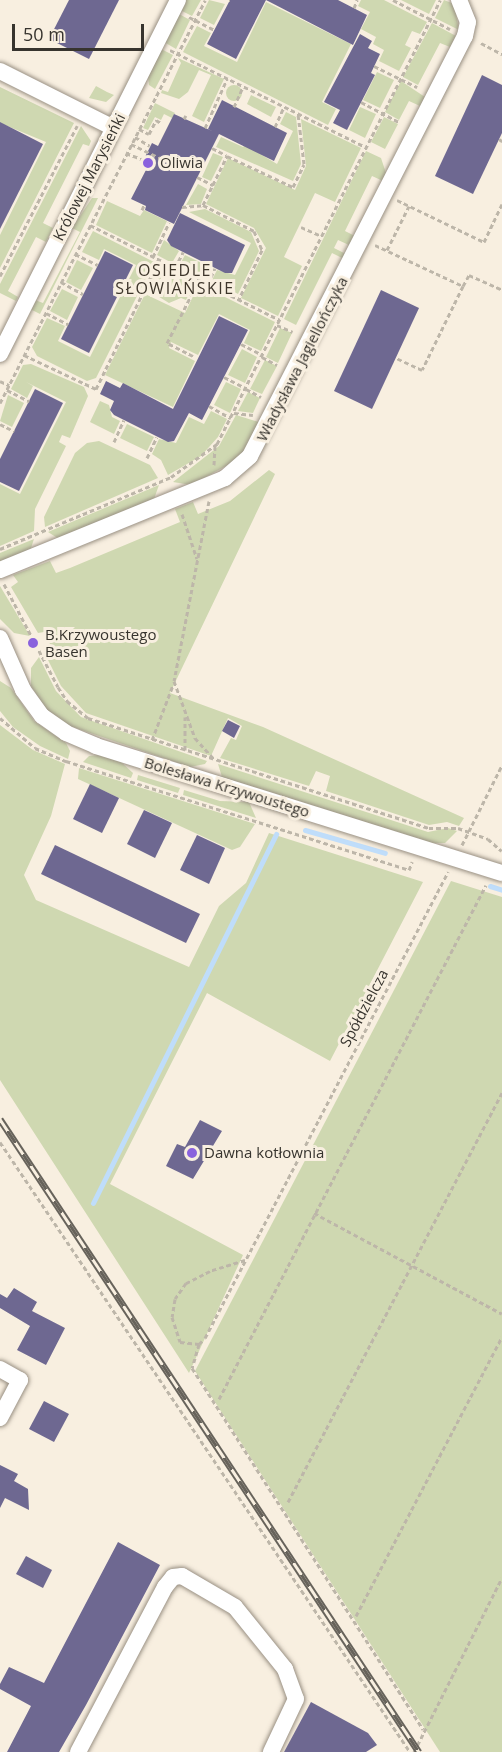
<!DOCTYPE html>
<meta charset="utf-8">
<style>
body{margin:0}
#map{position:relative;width:502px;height:1752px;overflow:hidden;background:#f8efe0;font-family:"Open Sans",sans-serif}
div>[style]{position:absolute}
.green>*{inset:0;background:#cfd8b1}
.round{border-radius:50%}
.stream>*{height:5px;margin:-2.5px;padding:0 2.5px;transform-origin:2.5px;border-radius:2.5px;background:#bfddfa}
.building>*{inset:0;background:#6e6891}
.path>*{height:3px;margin-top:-1.5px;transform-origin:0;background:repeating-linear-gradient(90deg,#bdb6a9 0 4.5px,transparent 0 7.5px)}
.roads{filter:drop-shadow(0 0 2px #999083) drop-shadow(0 0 2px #999083)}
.minor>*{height:16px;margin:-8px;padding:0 8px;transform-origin:8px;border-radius:8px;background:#fff}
.rail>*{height:7px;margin-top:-3.5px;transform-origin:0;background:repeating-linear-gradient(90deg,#f8efe0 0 14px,#67635b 0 28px);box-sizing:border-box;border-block:2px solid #67635b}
.dots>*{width:16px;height:16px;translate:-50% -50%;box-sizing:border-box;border:3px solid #f8efe0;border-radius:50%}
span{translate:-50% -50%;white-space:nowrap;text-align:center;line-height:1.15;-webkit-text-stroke:6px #f8efe0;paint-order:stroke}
.poi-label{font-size:15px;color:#37342e}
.left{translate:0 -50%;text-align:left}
.street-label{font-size:15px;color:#37342e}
.neighbourhood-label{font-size:16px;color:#3e362b;letter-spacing:1.5px}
.scale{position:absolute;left:12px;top:24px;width:132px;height:27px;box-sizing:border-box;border:3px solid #37342e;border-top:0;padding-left:8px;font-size:18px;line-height:21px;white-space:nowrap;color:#37342e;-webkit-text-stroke:4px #f8efe0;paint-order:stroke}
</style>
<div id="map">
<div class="green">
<i style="clip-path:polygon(185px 0,201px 0,192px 16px,180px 10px)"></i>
<i style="clip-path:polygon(209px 0,225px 4px,214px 25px,200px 18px)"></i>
<i style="clip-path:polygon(361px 0,384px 0,427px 22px,420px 34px,412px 31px,405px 45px,411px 48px,399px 71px,379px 61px,384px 50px,373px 44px,376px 37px,361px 29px,370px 12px,358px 6px)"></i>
<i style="clip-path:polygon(401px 0,436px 0,429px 14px)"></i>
<i style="clip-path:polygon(444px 0,454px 4px,459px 30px,435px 18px)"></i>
<i style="clip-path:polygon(266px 2px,351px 44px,322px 102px,336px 109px,328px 125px,183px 52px,197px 26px,211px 33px,204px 46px,237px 62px)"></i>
<i style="clip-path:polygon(179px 14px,190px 20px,176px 49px,164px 42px)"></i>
<i style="clip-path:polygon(432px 23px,456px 36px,450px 47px,440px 43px,418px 85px,403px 77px)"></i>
<i style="clip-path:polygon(161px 49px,173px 55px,155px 89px,149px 85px,148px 76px)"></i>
<i style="clip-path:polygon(178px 58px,224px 79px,204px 122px,192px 116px,211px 75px,199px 70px,188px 92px,179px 99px,161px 93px,162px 90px,168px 92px,181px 63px)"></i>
<i style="clip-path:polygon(377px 72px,394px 80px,380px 108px,363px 100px)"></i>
<i style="clip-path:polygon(401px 81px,425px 97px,420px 106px,409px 101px,399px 120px,385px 112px)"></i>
<i class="round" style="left:226px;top:85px;width:16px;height:16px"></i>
<i style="clip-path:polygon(96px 86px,107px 92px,114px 95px,106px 102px,89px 98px)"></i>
<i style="clip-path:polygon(0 87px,74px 123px,0 268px,0 235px,46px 142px,0 123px)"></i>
<i style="clip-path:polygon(251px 95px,276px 107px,271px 117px,247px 104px)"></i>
<i style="clip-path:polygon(155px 103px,175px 113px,172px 118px,164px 114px,161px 120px,155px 117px,148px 130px,143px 128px)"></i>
<i style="clip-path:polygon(360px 107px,376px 114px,365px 138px,349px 130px)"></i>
<i style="clip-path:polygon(286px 112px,296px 117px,301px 164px,293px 181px,216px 147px,221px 137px,243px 147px,245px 145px,277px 164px,293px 131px,280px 124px)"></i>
<i style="clip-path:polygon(384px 117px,398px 124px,385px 149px,371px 142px)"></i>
<i style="clip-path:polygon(301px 119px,361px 148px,335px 202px,315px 193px,284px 257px,302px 266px,278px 316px,241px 298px,266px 248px,254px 228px,206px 204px,228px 158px,295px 190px,306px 166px)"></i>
<i style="clip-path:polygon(81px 126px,91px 141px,89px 146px,83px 144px,43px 223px,53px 228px,46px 242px,36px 237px,8px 291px,18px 297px,16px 301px,0 293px,0 284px)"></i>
<i style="clip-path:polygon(366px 151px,381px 158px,386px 173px,383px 181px,372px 176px,345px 231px,355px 236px,351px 246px,338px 240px,334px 248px,346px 254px,344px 259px,332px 253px,296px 325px,284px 319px)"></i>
<i style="clip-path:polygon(213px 153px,223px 157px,211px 181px,202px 177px)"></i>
<i style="clip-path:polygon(198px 184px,207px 189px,201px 204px,186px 205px)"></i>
<i style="clip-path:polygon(92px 198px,98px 198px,40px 314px,30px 309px,35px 300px,43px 303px,80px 232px,72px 228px)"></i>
<i style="clip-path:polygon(107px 201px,140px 216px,144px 210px,167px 221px,152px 253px,96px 225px)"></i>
<i style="clip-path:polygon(205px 209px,251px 232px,259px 251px,238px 294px,212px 280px,217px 270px,235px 275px,251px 243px,189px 212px)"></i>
<i style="clip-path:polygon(93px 231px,154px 262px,96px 378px,87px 381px,37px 356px,32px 347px,47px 318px,65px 326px,58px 341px,90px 357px,136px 265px,104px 249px,99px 260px,82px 252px)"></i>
<i style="clip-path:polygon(164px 240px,179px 251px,172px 263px,157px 255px)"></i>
<i style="clip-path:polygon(185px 255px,212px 268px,207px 278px,179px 266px)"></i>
<i style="clip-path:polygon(77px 260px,93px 268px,81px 290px,66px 282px)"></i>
<i style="clip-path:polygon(159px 265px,195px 282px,186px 300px,181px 298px,169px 303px,156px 295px,150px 283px)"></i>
<i style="clip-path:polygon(199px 284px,275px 322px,261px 351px,244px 343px,250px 330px,219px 314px,198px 355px,171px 342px,169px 348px,195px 361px,173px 407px,105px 375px,145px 294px,185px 313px)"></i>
<i style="clip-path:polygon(62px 289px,78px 297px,67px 320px,50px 311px)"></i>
<i style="clip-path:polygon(280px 328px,292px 333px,278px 363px,266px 357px)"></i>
<i style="clip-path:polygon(242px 349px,257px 357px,245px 383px,228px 375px)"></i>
<i style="clip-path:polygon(265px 360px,277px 366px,262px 394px,250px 389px)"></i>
<i style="clip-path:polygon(31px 364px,84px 387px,88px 396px,70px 438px,62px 435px,59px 442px,66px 446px,35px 509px,34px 531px,0 546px,0 484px,20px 494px,66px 402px,26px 382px,33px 386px,27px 398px,11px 389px,23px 365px)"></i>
<i style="clip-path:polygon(226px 382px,241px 389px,230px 413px,214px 405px)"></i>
<i style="clip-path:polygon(248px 392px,260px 398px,253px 413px,238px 411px)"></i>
<i style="clip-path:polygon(8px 395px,24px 403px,12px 427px,0 421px)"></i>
<i style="clip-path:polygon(100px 401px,109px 405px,112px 417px,120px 421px,114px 434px,90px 422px)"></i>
<i style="clip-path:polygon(211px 411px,227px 419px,218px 437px,201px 456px,168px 475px,161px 460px,152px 454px,159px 439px,176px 443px,189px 417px,204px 424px)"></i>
<i style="clip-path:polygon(236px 415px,262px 423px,253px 442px,235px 461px,191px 485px,173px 482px,219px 446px)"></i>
<i style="clip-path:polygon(127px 424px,154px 437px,147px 451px,120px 438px)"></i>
<i style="clip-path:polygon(99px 441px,150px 465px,158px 478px,45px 527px,44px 517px,75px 453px,87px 443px)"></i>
<i style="clip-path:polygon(269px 470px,275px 474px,170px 693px,263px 727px,464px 818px,459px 826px,447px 822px,429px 825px,326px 791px,330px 776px,316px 771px,309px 786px,220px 758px,231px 738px,236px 740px,242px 726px,228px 718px,211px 756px,86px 713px,61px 686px,44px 652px,51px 646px,44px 632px,38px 633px,11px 587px,18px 582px,13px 575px,50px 561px,56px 573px,70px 568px,180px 522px,175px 509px,193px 502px,198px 514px,230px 501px)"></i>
<i style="clip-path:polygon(159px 485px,154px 499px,59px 539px,48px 532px)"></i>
<i style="clip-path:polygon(34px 539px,30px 551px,0 562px,0 553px)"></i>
<i style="clip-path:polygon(0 586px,30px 636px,14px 633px,0 619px)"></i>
<i style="clip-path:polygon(39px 657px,56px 691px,81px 717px,207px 761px,205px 764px,190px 767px,67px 725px,46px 709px,31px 686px,31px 668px)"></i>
<i style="clip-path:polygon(0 681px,11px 688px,34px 721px,66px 743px,70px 751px,68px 759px,40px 746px,13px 727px,0 711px)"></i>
<i style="clip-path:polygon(0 725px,33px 750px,65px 764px,51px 816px,24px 875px,36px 900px,189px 967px,219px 906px,246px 883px,269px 833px,423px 882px,330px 1061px,207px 993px,110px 1184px,243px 1255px,189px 1373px,0 1080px)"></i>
<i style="clip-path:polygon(100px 755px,120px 761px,133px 773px,131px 778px,83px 762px,89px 756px)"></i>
<i style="clip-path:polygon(218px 764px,428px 832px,448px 828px,457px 831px,445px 843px,432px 843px,222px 777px)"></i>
<i style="clip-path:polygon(79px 768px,255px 824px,240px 847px,232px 850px,78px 779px)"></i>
<i style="clip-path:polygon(138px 775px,180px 788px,178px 793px,137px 780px)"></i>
<i style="clip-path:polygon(184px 790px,220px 801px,249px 802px,256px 818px,183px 795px)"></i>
<i style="clip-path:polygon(451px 881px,502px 897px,502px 1752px,440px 1752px,195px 1371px)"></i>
</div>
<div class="stream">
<i style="left:305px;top:830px;width:83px;rotate:16deg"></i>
<i style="left:490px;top:886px;width:13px;rotate:18deg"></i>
<i style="left:93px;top:1203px;width:412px;rotate:-63.6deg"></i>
</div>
<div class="building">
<i style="clip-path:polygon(69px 0,119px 0,89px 59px,49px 39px)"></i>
<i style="clip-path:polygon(230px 0,338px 0,367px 15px,353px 45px,266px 0,236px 59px,207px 44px)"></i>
<i style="clip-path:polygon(360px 34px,372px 41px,368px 48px,380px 54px,371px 73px,375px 75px,347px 130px,333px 123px,340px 110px,324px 102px)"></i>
<i style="clip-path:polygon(482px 75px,502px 85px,502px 133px,473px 194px,435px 176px)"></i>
<i style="clip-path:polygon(222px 100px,287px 133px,274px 161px,219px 134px,174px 224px,145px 210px,146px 206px,131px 199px,147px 168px,141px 165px,152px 143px,158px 146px,174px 114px,212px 131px,208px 129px)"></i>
<i style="clip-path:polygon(0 122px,43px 144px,0 229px)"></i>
<i style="clip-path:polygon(180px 213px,245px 245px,232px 273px,225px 273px,171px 246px,167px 240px)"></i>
<i style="clip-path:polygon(105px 251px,133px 265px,89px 353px,61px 339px)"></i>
<i style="clip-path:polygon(381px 290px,419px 308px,372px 409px,334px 391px)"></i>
<i style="clip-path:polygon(219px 316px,248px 330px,202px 420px,189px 413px,174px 441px,168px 442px,114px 415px,110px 410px,114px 401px,100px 394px,106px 381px,120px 388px,123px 383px,173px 409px)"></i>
<i style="clip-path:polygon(35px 389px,63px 403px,19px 491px,0 482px,0 459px)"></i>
<i style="clip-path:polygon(228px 720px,240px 726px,234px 738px,222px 731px)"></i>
<i style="clip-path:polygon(90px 784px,119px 798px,102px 833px,73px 819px)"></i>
<i style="clip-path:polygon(144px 810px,172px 823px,155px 858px,127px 844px)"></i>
<i style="clip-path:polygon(197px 835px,225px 848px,209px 884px,180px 870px)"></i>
<i style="clip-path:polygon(55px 845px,200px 914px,186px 943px,41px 874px)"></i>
<i style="clip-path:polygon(200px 1120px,222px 1131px,193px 1179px,166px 1166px,177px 1144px,185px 1147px)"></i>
<i style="clip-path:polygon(14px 1288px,37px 1302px,32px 1311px,65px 1328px,46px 1365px,17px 1350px,30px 1326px,0 1308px,0 1294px,7px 1298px)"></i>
<i style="clip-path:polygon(44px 1401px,69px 1414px,54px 1442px,29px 1429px)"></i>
<i style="clip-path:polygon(0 1465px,18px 1474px,14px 1481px,28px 1489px,29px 1510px,5px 1498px,0 1508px)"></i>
<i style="clip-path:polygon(118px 1542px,160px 1565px,86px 1705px,59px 1752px,7px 1752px,31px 1706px,0 1689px,0 1684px,9px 1667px,44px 1683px)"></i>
<i style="clip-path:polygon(26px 1556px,52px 1570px,43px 1588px,16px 1574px)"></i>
<i style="clip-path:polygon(311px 1702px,368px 1733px,377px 1745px,366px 1752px,284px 1752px)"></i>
</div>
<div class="path">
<i style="left:229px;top:0;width:1px"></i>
<i style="left:393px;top:0;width:64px;rotate:27deg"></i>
<i style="left:354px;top:8px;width:9px;rotate:-69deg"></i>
<i style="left:189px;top:17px;width:29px;rotate:27deg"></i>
<i style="left:481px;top:43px;width:24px;rotate:28deg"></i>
<i style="left:170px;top:50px;width:218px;rotate:26.4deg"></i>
<i style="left:374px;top:66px;width:48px;rotate:26deg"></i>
<i style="left:361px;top:102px;width:43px;rotate:27.8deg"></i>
<i style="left:234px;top:107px;width:22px;rotate:-66deg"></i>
<i style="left:184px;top:119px;width:4px;rotate:-63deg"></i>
<i style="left:275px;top:127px;width:22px;rotate:-66deg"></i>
<i style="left:205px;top:128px;width:54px;rotate:-65.8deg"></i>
<i style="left:139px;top:129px;width:11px;rotate:27deg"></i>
<i style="left:149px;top:134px;width:16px;rotate:-63deg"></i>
<i style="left:156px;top:120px;width:6px;rotate:31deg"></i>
<i style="left:135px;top:137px;width:17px;rotate:31deg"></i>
<i style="left:499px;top:139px;width:4px;rotate:34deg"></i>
<i style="left:131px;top:144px;width:41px;rotate:25.9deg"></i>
<i style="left:212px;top:148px;width:16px;rotate:27deg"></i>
<i style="left:126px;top:153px;width:19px;rotate:21deg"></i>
<i style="left:197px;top:177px;width:18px;rotate:27deg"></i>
<i style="left:397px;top:200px;width:97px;rotate:25.8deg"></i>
<i style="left:484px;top:242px;width:42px;rotate:-64.7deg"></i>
<i style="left:203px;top:205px;width:55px;rotate:-63.9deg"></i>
<i style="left:227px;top:156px;width:73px;rotate:25.2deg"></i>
<i style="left:293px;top:187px;width:25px;rotate:-64deg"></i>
<i style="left:304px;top:164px;width:50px;rotate:-96.8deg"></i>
<i style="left:182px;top:207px;width:21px;rotate:-5deg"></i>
<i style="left:203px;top:205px;width:57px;rotate:27deg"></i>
<i style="left:254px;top:231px;width:21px;rotate:67deg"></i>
<i style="left:262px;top:250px;width:54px;rotate:115.1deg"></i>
<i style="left:142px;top:210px;width:5px;rotate:-68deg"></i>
<i style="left:90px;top:225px;width:212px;rotate:26.6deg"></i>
<i style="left:301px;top:227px;width:22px;rotate:24deg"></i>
<i style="left:375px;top:245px;width:97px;rotate:25deg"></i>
<i style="left:463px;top:286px;width:93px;rotate:116deg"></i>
<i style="left:422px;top:370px;width:29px;rotate:-155deg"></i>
<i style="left:387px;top:250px;width:49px;rotate:-63.4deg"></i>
<i style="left:75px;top:254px;width:25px;rotate:26deg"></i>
<i style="left:153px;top:257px;width:38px;rotate:-65deg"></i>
<i style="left:175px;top:268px;width:18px;rotate:-63deg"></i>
<i style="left:0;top:276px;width:169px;rotate:-62.8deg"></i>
<i style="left:61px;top:282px;width:25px;rotate:29deg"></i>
<i style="left:208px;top:284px;width:17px;rotate:-66deg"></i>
<i style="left:463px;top:286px;width:13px;rotate:-61deg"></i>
<i style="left:469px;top:275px;width:36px;rotate:24deg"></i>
<i style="left:46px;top:313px;width:25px;rotate:27deg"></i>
<i style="left:277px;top:325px;width:17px;rotate:24deg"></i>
<i style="left:241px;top:344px;width:25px;rotate:27deg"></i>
<i style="left:24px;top:355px;width:80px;rotate:25.3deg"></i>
<i style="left:96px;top:389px;width:144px;rotate:-64deg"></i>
<i style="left:193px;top:356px;width:29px;rotate:-153deg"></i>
<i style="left:167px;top:343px;width:71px;rotate:-63.1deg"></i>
<i style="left:262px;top:357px;width:17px;rotate:28deg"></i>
<i style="left:224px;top:377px;width:25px;rotate:27deg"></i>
<i style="left:0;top:381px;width:10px;rotate:24deg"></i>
<i style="left:246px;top:389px;width:17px;rotate:28deg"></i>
<i style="left:7px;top:390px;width:25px;rotate:27deg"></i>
<i style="left:0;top:403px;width:452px;rotate:-63deg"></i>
<i style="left:209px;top:406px;width:25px;rotate:29deg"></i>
<i style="left:234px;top:413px;width:19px;rotate:6deg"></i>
<i style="left:0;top:424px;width:16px;rotate:27deg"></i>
<i style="left:114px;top:442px;width:24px;rotate:-66deg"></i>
<i style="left:147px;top:458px;width:23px;rotate:-65deg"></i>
<i style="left:214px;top:465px;width:19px;rotate:-87deg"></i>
<i style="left:209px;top:501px;width:183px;rotate:101deg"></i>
<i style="left:174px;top:681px;width:61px;rotate:69.8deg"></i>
<i style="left:195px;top:738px;width:28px;rotate:48deg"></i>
<i style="left:182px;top:514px;width:47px;rotate:71.6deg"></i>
<i style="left:0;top:549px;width:186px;rotate:-22.8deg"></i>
<i style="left:171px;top:477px;width:57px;rotate:-35.7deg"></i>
<i style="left:217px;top:444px;width:497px;rotate:-63.3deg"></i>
<i style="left:4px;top:584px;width:116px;rotate:62.3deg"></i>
<i style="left:58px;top:687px;width:17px;rotate:57deg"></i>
<i style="left:67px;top:701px;width:27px;rotate:39deg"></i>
<i style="left:88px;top:718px;width:358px;rotate:17.9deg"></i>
<i style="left:429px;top:828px;width:29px"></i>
<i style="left:458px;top:828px;width:32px;rotate:20deg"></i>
<i style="left:488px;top:839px;width:18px;rotate:41deg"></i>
<i style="left:0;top:718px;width:46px;rotate:40.6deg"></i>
<i style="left:35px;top:748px;width:34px;rotate:23deg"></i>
<i style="left:66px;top:761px;width:360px;rotate:17.6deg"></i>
<i style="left:409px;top:870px;width:9px;rotate:-69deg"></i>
<i style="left:152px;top:740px;width:59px;rotate:-69.1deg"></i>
<i style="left:185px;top:750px;width:33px;rotate:-90deg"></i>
<i style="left:462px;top:845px;width:89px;rotate:-63.4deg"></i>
<i style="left:0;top:1142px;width:735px;rotate:56.09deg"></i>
<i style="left:314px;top:1213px;width:213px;rotate:28.2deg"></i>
<i style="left:245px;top:1260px;width:37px;rotate:163deg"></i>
<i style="left:210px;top:1271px;width:27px;rotate:153deg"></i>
<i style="left:186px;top:1283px;width:19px;rotate:125deg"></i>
<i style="left:175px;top:1299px;width:18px;rotate:99deg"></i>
<i style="left:172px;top:1317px;width:26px;rotate:72deg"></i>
<i style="left:180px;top:1342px;width:19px;rotate:6deg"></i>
<i style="left:199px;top:1344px;width:8px;rotate:-45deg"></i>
<i style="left:205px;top:1338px;width:526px;rotate:-62.46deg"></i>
<i style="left:199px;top:1344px;width:25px;rotate:106deg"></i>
<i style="left:192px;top:1368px;width:429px;rotate:57.4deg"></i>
<i style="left:219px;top:1399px;width:579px;rotate:-62.55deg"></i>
<i style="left:288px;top:1502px;width:462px;rotate:-62.4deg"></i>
<i style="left:356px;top:1616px;width:315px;rotate:-62.4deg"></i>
<i style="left:414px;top:1752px;width:195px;rotate:-63.2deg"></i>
</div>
<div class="roads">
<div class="minor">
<i style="left:0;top:71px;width:127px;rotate:26.6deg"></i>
<i style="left:0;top:354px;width:396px;rotate:-63.3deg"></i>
<i style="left:0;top:570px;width:243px;rotate:-22.2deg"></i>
<i style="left:225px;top:478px;width:33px;rotate:-41deg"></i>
<i style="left:250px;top:456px;width:472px;rotate:-62.9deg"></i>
<i style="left:465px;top:36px;width:14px;rotate:-78deg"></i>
<i style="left:468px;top:22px;width:24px;rotate:-112deg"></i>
<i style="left:0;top:638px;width:57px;rotate:66.1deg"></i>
<i style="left:23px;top:690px;width:32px;rotate:54deg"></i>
<i style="left:42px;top:716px;width:29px;rotate:35deg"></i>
<i style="left:66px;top:733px;width:33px;rotate:23deg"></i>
<i style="left:96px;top:746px;width:425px;rotate:17.4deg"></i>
<i style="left:0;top:1369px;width:23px;rotate:29deg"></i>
<i style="left:20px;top:1380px;width:43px;rotate:117.8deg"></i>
<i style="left:78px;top:1752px;width:187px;rotate:-62.2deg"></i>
<i style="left:165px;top:1587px;width:13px;rotate:-51deg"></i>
<i style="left:173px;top:1577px;width:9px;rotate:-6deg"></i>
<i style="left:182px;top:1576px;width:61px;rotate:30.3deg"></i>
<i style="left:235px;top:1607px;width:80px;rotate:51.1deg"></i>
<i style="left:285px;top:1669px;width:32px;rotate:70deg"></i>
<i style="left:296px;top:1699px;width:59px;rotate:115.3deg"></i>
</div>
</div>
<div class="rail">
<i style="left:0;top:1119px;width:759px;rotate:56.5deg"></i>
</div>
<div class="dots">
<i style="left:148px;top:163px;background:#8a62dd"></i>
<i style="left:33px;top:643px;background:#8a62dd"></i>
<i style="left:192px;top:1153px;background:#8a62dd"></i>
</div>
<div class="poi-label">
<span class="left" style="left:160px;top:163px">Oliwia</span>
<span class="left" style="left:45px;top:643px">B.Krzywoustego<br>Basen</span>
<span class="left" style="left:204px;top:1153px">Dawna kotłownia</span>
</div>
<div class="street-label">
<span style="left:89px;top:177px;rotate:-63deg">Królowej Marysieńki</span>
<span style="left:302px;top:359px;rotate:-63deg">Władysława Jagiellończyka</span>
<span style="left:227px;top:787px;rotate:17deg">Bolesława Krzywoustego</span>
<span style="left:364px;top:1008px;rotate:-62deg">Spółdzielcza</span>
</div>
<div class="neighbourhood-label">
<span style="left:175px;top:279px">OSIEDLE<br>SŁOWIAŃSKIE</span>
</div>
<div class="scale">50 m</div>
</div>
